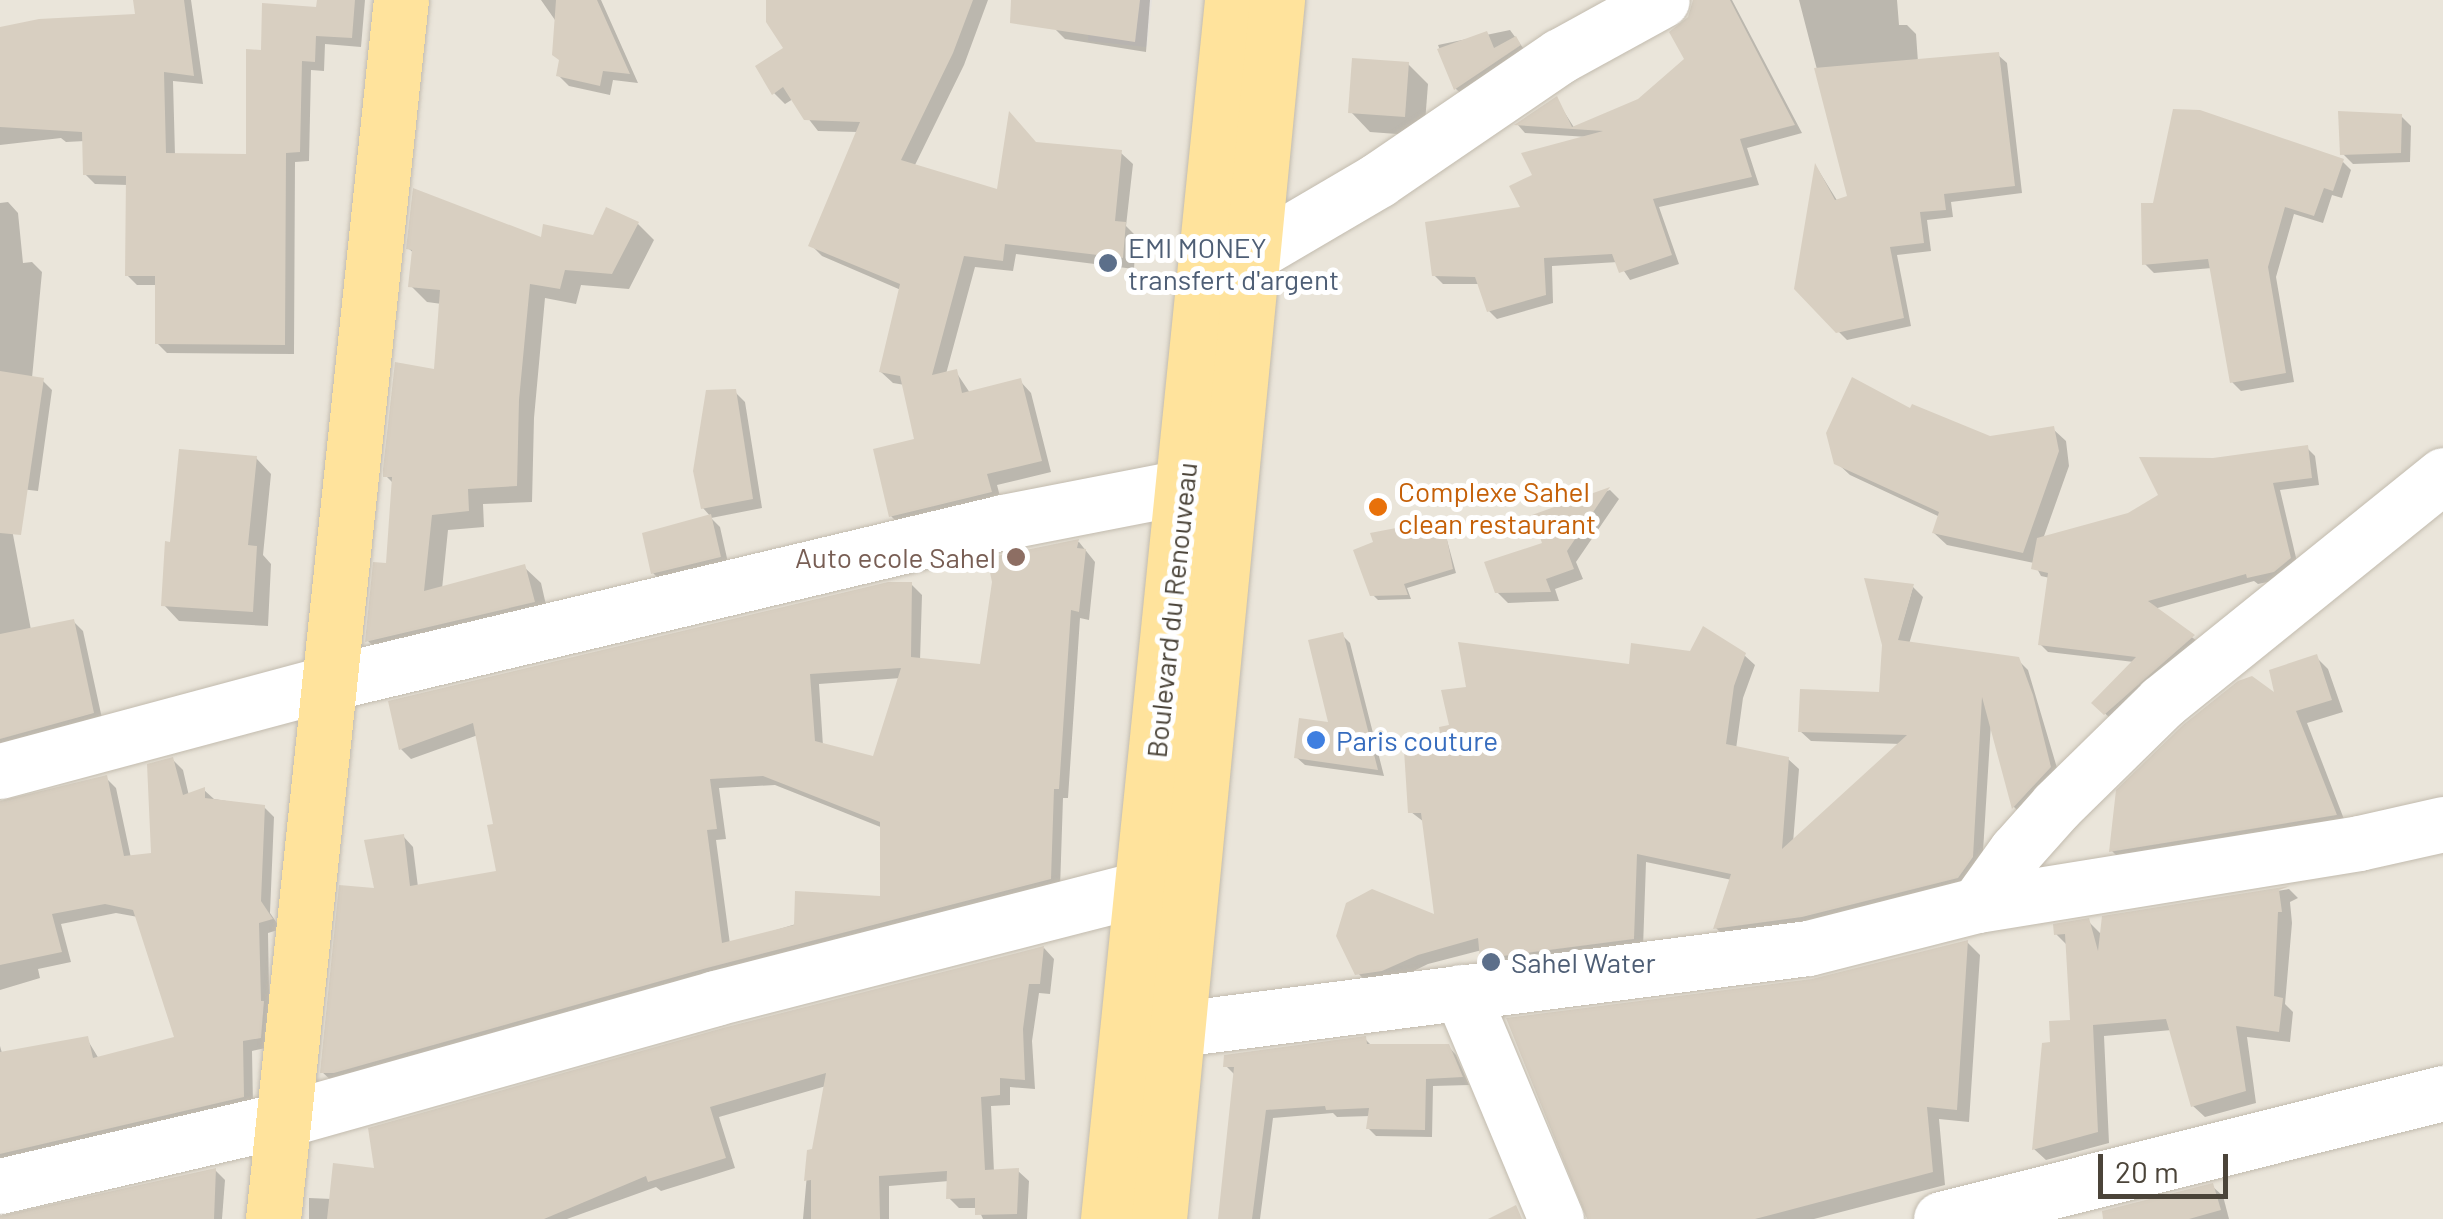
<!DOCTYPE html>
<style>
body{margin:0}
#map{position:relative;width:2443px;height:1219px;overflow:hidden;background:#f6f3ec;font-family:Barlow,sans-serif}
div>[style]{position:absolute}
.residential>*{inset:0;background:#eae5da}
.industrial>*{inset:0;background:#e6e2dd}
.shadow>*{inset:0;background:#0003}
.building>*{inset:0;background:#d8cfc1}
.roads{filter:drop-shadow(0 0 2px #c2bbae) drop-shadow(0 0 2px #c2bbae)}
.minor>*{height:55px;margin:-27.5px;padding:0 27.5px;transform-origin:27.5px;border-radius:27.5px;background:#fff}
.major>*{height:55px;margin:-27.5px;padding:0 27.5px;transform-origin:27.5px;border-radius:27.5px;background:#ffe39c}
.dots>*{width:28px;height:28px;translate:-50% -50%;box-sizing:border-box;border:5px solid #fff;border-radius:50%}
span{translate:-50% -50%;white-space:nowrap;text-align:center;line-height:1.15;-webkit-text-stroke:10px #fff;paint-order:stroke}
.service-label{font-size:28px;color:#4e5e75}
.left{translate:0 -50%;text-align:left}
.food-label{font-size:28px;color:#c56008}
.education-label{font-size:28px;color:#785e54}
.right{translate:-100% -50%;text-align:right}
.street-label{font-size:28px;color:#4b4439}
.shop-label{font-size:28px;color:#366cbe}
.scale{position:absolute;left:2098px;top:1154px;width:130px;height:45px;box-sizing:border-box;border:5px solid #4b4439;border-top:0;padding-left:12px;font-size:30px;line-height:35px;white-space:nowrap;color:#4b4439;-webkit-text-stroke:8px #fff;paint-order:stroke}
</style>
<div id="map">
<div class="residential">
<i style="clip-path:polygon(0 0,2443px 0,2443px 1219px,0 1219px)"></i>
</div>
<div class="industrial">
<i style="clip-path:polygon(1092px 0,1152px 0,1147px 47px,1088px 41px)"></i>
</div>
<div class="shadow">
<i style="clip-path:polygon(136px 0,191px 0,203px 84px,173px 81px,175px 155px,249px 156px,263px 53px,319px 10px,320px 0,365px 0,361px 47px,325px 44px,324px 71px,311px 70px,309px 161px,295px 162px,294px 354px,167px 353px,157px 343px,157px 285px,137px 285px,127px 275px,128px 185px,95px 184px,85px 174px,85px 141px,66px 142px,61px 138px,0 145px,0 30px,138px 16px)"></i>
<i style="clip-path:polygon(541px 0,601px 0,638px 83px,613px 80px,610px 95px,569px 86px,559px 76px,562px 61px,555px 20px)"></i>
<i style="clip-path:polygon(768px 0,988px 0,964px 65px,914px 167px,999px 193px,1037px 144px,1121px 153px,1133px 164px,1126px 226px,1136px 236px,1134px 269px,1016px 254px,1013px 271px,975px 267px,946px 374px,956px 372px,970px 393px,1020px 381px,1031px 393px,1051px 472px,997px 485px,1002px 504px,902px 527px,891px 516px,917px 441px,905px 385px,893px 383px,881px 372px,901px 290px,822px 256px,811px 245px,858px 132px,818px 131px,793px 99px,785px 104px,774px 93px,786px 49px)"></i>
<i style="clip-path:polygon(1055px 0,1150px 0,1146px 52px,1065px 39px,1053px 27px)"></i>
<i style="clip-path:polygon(1696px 0,1732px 0,1802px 133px,1747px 148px,1759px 185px,1659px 207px,1679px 264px,1630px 280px,1618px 262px,1552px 266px,1553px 303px,1497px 319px,1489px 311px,1480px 284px,1443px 284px,1434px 275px,1524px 209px,1535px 176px,1588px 137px,1525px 133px,1518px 125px,1556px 99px,1575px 129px,1639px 102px,1687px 60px)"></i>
<i style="clip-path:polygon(1799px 0,1897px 0,1899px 25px,1907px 25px,1916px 34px,1918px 62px,1998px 55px,2007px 63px,2022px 193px,1951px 202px,1953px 217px,1927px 220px,1931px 251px,1897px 255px,1911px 326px,1847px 340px,1811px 304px,1817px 168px,1838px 202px,1850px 197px)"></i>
<i style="clip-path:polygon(1510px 30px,1529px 56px,1466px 98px,1456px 89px,1438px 45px)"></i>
<i style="clip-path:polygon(1408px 64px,1428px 84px,1424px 136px,1370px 132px,1351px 112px)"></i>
<i style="clip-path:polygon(2401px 116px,2411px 126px,2410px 162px,2353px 164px,2343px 154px)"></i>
<i style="clip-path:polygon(2343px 162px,2351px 170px,2342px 198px,2332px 195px,2323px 223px,2294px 214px,2276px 277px,2294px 382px,2241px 391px,2232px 382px,2212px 268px,2154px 273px,2145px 264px)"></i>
<i style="clip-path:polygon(8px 202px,18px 213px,23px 263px,32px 262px,42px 272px,32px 378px,42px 380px,52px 390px,38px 491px,4px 487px,31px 630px,73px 621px,83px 631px,103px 723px,0 751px,0 203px)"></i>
<i style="clip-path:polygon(638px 224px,654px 240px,629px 289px,581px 285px,576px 304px,545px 298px,534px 418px,532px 502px,483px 504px,484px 527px,448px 530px,442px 589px,524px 567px,541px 583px,549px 618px,384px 657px,368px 641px,388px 566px,394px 484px,386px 476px,437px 372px,442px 304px,427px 302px,411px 286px,415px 254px,409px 249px,594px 238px)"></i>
<i style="clip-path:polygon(735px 392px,745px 402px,762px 508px,711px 518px,720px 527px,729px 567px,663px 583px,653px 573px,711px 517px,703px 508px)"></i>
<i style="clip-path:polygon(1912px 412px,1990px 439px,2053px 429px,2066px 441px,2069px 466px,2043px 539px,2129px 515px,2213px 460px,2307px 448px,2315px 456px,2319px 485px,2280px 490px,2298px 566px,2282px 579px,2258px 584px,2254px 581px,2154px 609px,2201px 644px,2113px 721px,2094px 703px,2134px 662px,2048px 652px,2040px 644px,2050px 578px,2041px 576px,2034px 563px,1947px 545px,1934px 533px,1940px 517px,1850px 475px,1837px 463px)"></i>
<i style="clip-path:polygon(256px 458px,271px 474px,263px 555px,271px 564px,268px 626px,179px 621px,164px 605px,172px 544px)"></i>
<i style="clip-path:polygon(1610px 490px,1619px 499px,1576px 562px,1583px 579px,1555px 589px,1559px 601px,1508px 603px,1497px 592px,1545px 544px,1535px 516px)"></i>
<i style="clip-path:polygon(1442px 522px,1456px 573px,1407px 588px,1411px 599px,1378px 600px,1373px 595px)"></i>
<i style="clip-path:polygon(evenodd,1079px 542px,1095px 562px,1089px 620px,1080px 618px,1068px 798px,1063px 798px,1060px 889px,333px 1082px,322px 1072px,377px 890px,403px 836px,413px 847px,418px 887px,499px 873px,496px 826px,478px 735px,411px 759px,401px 749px,391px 703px,911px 584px,922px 595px,920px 661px,982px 667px,995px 582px,990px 560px,1079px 542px,901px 678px,875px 759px,823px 746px,819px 684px,901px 678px,1079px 542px,775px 785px,883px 828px,882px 898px,730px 944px,716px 840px,726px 839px,719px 788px,775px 785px)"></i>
<i style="clip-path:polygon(1913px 587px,1923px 597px,1909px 644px,2017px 659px,2028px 670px,2060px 778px,2024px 817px,2014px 807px,1991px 723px,1982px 868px,1969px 887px,1726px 938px,1716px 928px,1732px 880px,1646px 862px,1643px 948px,1493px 968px,1482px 950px,1428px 964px,1393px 981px,1368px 984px,1358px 973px,1437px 918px,1424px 822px,1411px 812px,1444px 749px,1631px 667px,1691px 653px,1744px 655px,1755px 665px,1743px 698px,1736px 749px,1788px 759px,1799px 769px,1793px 843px,1901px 744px,1811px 741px,1800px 731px,1881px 695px)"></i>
<i style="clip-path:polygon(1342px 635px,1350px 643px,1384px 776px,1305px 765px,1296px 757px,1332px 725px)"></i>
<i style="clip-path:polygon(2316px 657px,2328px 669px,2343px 712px,2307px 723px,2347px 827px,2124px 863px,2112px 851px)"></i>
<i style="clip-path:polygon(173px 760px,183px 770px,189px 796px,204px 790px,214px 799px,264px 807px,274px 817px,270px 913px,281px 929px,268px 933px,270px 1047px,252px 1051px,253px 1106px,0 1167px,0 1046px,2px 1053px,87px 1039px,99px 1059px,178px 1039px,138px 917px,116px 913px,61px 924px,71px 962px,38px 969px,40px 978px,0 990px,0 804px,106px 778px,116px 788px,131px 858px,153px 855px)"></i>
<i style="clip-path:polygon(2289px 889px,2298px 898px,2290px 902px,2292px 923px,2285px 1004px,2293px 1012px,2290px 1042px,2247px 1037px,2256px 1103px,2205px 1117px,2193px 1106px,2172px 1030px,2104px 1036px,2109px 1143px,2046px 1160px,2034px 1149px,2053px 1045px,2073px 1023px,2068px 946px,2056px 934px,2088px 921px,2102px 935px,2104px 919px)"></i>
<i style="clip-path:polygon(1967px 942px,1980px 955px,1969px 1122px,1939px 1119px,1945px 1185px,1814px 1219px,1598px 1219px,1812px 981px)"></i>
<i style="clip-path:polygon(1044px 948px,1054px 959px,1050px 994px,1039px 993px,1032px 1041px,1035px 1089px,1010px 1087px,1010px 1105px,991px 1106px,994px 1172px,1018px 1171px,1029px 1181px,1027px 1219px,983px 1219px,978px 1208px,959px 1208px,949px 1198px,949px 1181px,889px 1186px,889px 1219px,803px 1219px,809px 1152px,814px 1151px,826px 1086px,719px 1117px,735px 1168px,661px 1191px,656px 1187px,567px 1219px,309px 1219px,309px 1198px,332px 1199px,377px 1170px)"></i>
<i style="clip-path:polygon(1365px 1039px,1373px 1047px,1448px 1046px,1456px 1055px,1469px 1085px,1433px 1086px,1432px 1137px,1376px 1136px,1368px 1128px,1370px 1116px,1337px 1117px,1333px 1113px,1273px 1118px,1260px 1219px,1221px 1219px,1234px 1074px,1226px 1066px)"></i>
<i style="clip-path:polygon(215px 1170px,225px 1180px,222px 1219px,7px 1219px)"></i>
<i style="clip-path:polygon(2212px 1186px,2223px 1196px,2229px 1219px,2156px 1219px)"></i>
</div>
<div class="building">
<i style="clip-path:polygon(133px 0,184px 0,194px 76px,164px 72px,166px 153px,246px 154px,246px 49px,261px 50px,262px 3px,316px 7px,317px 0,355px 0,352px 38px,316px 36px,315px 62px,302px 61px,300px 152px,286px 153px,285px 345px,155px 344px,155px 276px,125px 276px,126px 176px,83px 175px,82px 132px,0 127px,0 27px,39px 19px,135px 14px)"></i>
<i style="clip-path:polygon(556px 0,597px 0,630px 74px,603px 71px,600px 86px,556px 76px,559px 60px,552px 55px)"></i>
<i style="clip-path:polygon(766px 0,973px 0,953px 53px,901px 160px,997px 189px,1009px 111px,1036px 142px,1122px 150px,1115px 221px,1126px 222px,1123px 258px,1005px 244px,1003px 261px,964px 256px,932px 375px,957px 369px,962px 393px,1021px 378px,1042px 461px,987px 474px,992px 492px,889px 517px,873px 449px,914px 439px,900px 376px,879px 372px,900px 284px,808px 246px,860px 122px,804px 120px,783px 87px,772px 95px,755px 66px,783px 48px,766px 22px)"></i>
<i style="clip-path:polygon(1011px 0,1140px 0,1135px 42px,1010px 23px)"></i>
<i style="clip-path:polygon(1693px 0,1730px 0,1795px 125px,1740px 139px,1752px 177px,1653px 199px,1672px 255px,1619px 273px,1612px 254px,1544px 258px,1546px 295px,1487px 312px,1475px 277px,1432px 276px,1425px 222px,1520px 207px,1509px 186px,1532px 175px,1521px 153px,1603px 131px,1514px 125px,1557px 96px,1572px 127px,1638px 99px,1684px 59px,1669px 32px,1688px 17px)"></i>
<i style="clip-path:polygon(1487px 31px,1494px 48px,1516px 36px,1521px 45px,1454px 90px,1437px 49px)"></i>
<i style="clip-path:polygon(1999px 52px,2015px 186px,1944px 194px,1946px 210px,1920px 212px,1924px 243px,1890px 247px,1904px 318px,1836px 333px,1794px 289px,1815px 163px,1835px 200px,1847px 196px,1814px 68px)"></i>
<i style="clip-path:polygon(1352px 58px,1409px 62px,1405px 117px,1348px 113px)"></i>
<i style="clip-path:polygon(2173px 109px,2200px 110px,2344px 159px,2333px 191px,2324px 188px,2314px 216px,2285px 207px,2268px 267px,2286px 373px,2230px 383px,2208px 259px,2142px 265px,2141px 203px,2153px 203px)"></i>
<i style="clip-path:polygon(2338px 111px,2402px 114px,2401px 153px,2340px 155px)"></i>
<i style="clip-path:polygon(413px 188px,541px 237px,543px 224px,593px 235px,606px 207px,639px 222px,612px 274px,565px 270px,560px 289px,530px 284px,519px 400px,517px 486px,468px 489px,469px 511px,432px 515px,424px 591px,525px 564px,535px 602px,365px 642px,373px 562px,386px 563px,392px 477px,383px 477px,383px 469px,395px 362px,434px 369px,440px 290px,408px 287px,412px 250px,406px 249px)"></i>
<i style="clip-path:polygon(0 371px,44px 378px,21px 535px,0 533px)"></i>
<i style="clip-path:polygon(1852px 377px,1910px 408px,1912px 404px,1990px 436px,2054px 426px,2059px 451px,2023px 553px,1932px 533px,1939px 512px,1834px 464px,1826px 433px)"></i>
<i style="clip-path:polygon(736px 389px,753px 499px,701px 509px,693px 471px,706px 390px)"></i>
<i style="clip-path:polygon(2308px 445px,2312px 478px,2273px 483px,2291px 558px,2274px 572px,2247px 578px,2246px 574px,2148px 601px,2195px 635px,2104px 715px,2091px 703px,2136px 657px,2038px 645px,2048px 573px,2031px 569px,2037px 538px,2128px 513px,2158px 495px,2139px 457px,2213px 458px)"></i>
<i style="clip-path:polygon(179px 449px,257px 456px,248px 545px,257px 546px,253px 612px,161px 606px,165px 541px,170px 542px)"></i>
<i style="clip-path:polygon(1610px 487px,1567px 551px,1574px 569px,1546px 579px,1551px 592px,1495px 593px,1484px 562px,1542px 543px,1532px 515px)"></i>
<i style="clip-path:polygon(711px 514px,721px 557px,651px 574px,642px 533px)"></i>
<i style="clip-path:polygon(1443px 519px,1453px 569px,1404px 584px,1408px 595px,1370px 596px,1353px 550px,1373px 542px,1370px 533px)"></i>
<i style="clip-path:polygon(evenodd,1079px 539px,1077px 548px,1086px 549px,1079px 612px,1071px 610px,1059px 789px,1054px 789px,1051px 879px,707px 968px,334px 1073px,320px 1073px,339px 885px,374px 888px,364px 840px,404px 834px,410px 886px,496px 871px,487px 825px,493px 824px,473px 723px,399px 750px,388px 701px,888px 582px,912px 582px,911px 657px,980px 664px,992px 582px,987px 558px,1079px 539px,901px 668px,873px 756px,815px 741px,810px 674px,901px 668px,1079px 539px,763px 776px,880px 822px,880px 896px,795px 891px,794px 925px,722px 943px,707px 830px,717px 829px,710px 779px,763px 776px)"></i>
<i style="clip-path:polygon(1864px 578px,1914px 584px,1898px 640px,2019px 657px,2033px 695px,2051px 767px,2012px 809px,1982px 697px,1973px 857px,1958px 878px,1802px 917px,1713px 929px,1731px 874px,1637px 854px,1634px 939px,1480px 959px,1478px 938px,1418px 955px,1382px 971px,1355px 975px,1336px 936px,1346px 903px,1372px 889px,1434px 914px,1421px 813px,1408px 813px,1404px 750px,1442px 746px,1439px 727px,1449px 725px,1441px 690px,1466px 687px,1458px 642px,1629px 664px,1631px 643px,1690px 651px,1703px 626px,1746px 653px,1734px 686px,1726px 744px,1789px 757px,1782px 849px,1907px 735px,1798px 732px,1800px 689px,1879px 692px,1882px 645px)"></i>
<i style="clip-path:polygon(74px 619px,94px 713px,0 739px,0 634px)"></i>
<i style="clip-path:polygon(1343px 632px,1378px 770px,1294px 758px,1299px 718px,1328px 722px,1308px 640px)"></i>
<i style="clip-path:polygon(2317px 654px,2332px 700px,2296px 711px,2337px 815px,2109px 852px,2116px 790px,2183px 725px,2238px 681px,2252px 676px,2274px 692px,2269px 670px)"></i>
<i style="clip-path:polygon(173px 757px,183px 795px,205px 787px,205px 798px,265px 805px,261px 901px,273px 919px,259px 923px,261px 1001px,264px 1001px,261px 1038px,243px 1041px,244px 1097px,0 1154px,0 1052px,88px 1036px,93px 1058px,174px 1037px,133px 910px,105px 904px,52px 914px,62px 952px,0 965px,0 801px,107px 775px,124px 856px,151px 853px,147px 764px)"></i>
<i style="clip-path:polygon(2290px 886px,2279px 890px,2282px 912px,2278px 912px,2274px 996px,2283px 998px,2279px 1032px,2236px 1026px,2246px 1091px,2191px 1107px,2166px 1019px,2093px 1025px,2098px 1132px,2032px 1150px,2042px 1043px,2050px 1042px,2049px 1021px,2070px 1020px,2065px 934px,2054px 935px,2053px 924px,2089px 918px,2098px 951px,2102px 916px)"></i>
<i style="clip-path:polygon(1968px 940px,1957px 1110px,1927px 1107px,1933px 1172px,1755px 1219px,1587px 1219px,1506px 1018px,1812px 979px)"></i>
<i style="clip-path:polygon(1044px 946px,1040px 984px,1029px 984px,1023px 1029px,1025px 1080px,1000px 1078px,1000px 1095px,981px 1097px,985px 1170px,1019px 1168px,1017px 1214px,975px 1215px,975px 1198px,946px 1199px,947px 1171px,879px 1176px,880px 1219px,811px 1219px,811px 1180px,804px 1181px,807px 1150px,812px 1149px,826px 1073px,710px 1107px,726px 1158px,648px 1182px,646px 1176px,544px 1219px,327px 1219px,333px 1163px,374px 1168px,368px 1128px,723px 1028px)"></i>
<i style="clip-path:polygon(1366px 1036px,1367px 1044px,1449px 1044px,1463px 1077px,1426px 1079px,1425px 1130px,1366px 1129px,1369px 1108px,1326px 1110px,1325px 1106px,1266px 1110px,1252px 1219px,1218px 1219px,1234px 1067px,1223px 1067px,1224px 1055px)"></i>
<i style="clip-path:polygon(216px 1168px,214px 1219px,0 1219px,0 1216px)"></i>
<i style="clip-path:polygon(2213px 1183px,2221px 1210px,2189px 1219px,2103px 1219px,2102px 1211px)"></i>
<i style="clip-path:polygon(1516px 1205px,1522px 1219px,1488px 1219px)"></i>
</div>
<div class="roads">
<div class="minor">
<i style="left:1252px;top:254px;width:146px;rotate:-30.4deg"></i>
<i style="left:1378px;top:180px;width:220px;rotate:-34.3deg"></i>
<i style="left:1560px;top:56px;width:116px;rotate:-28.8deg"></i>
<i style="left:0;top:771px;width:341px;rotate:-15deg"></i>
<i style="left:329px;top:683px;width:693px;rotate:-13.43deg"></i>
<i style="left:1003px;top:522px;width:183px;rotate:-11deg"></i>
<i style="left:1977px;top:905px;width:67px;rotate:-54.2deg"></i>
<i style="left:2016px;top:851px;width:62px;rotate:-48.3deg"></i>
<i style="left:2057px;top:805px;width:147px;rotate:-44.4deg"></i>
<i style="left:2162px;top:702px;width:361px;rotate:-38.9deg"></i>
<i style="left:1461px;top:992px;width:246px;rotate:67.3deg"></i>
<i style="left:1179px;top:1029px;width:634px;rotate:-7.34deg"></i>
<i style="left:1808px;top:948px;width:174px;rotate:-14.3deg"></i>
<i style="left:1977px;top:905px;width:387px;rotate:-9.2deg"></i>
<i style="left:2359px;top:843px;width:86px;rotate:-12.7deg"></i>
<i style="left:0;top:1186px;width:290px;rotate:-13.2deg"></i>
<i style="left:282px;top:1120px;width:450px;rotate:-15.7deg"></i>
<i style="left:715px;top:998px;width:442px;rotate:-14.4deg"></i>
<i style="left:1941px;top:1219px;width:518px;rotate:-14.09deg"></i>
</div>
<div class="major">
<i style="left:273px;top:1219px;width:1226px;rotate:-84.01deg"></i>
<i style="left:1108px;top:1219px;width:1225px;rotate:-84.19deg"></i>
<i style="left:1159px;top:1219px;width:1225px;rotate:-84.47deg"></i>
</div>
</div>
<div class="dots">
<i style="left:1108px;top:263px;background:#5c6f8a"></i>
<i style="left:1378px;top:507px;background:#e8710a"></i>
<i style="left:1016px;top:557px;background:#8d6e63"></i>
<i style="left:1316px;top:740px;background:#3f7fe0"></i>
<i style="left:1491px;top:962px;background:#5c6f8a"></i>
</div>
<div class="service-label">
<span class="left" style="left:1128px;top:263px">EMI MONEY<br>transfert d'argent</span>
<span class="left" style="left:1511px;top:962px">Sahel Water</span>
</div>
<div class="food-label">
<span class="left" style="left:1398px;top:507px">Complexe Sahel<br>clean restaurant</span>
</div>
<div class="education-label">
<span class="right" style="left:996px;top:557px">Auto ecole Sahel</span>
</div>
<div class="street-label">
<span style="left:1171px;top:610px;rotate:-84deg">Boulevard du Renouveau</span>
</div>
<div class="shop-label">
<span class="left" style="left:1336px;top:740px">Paris couture</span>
</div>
<div class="scale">20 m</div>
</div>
